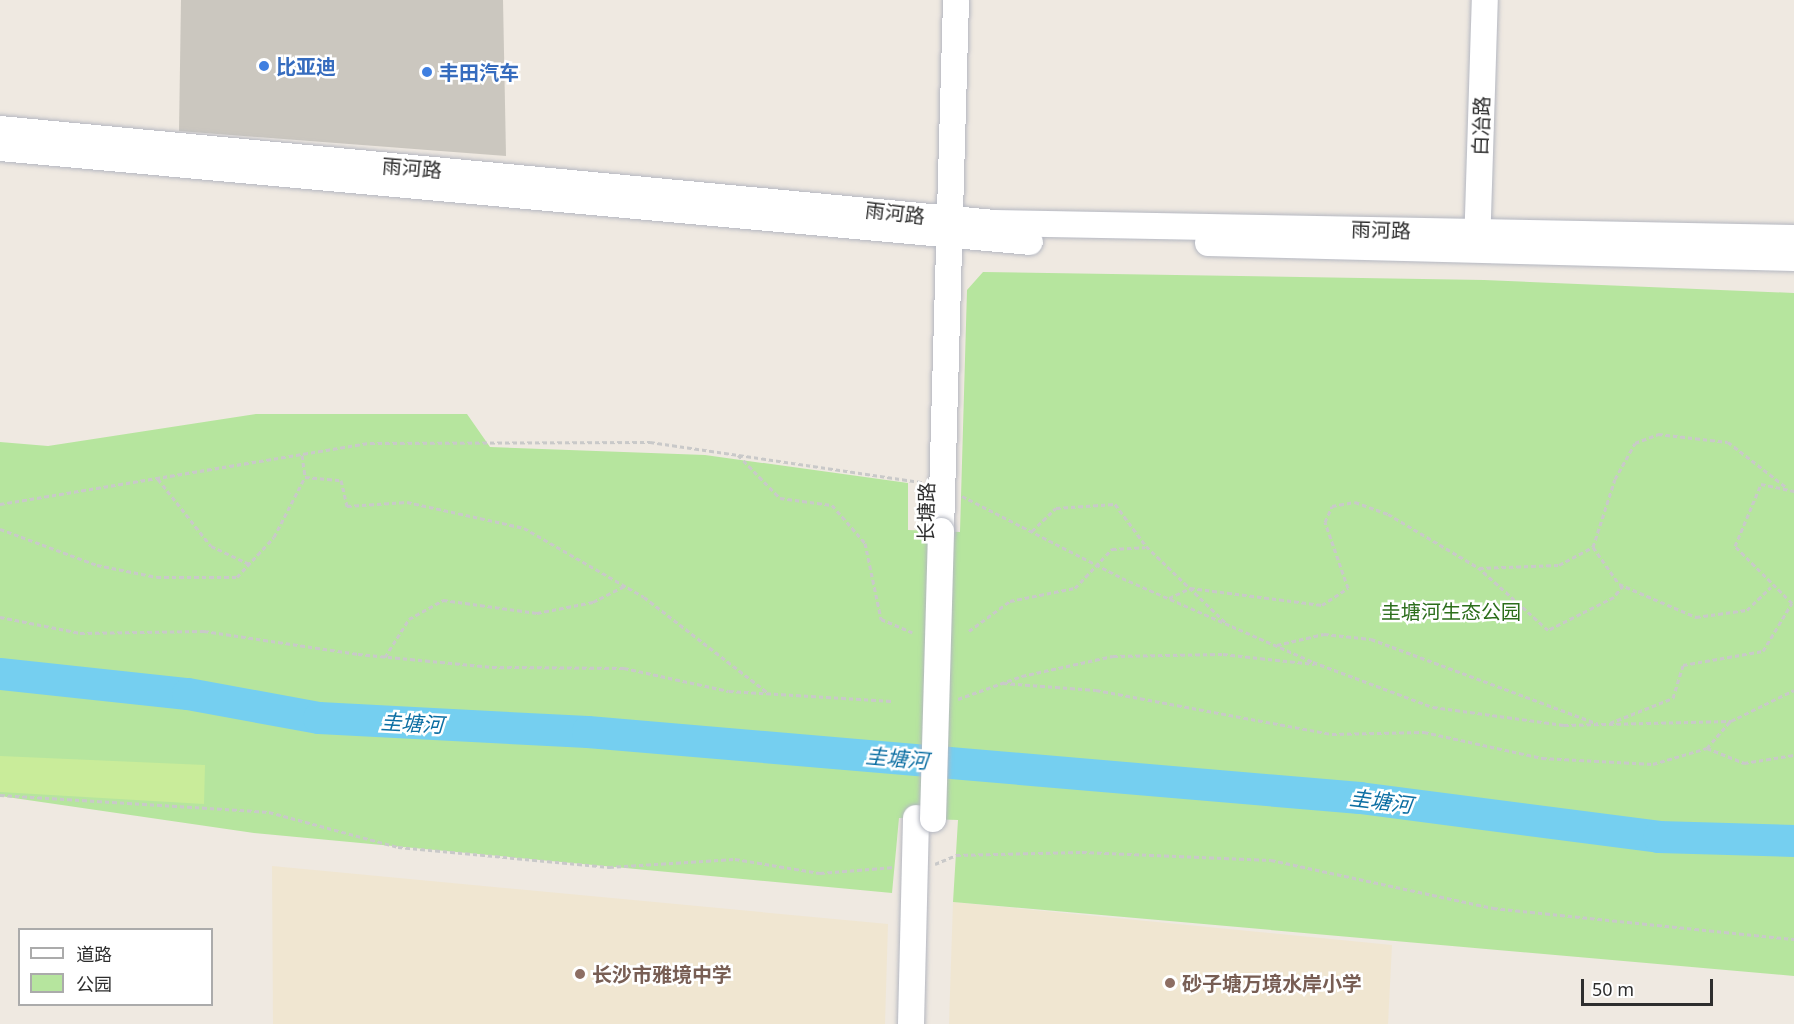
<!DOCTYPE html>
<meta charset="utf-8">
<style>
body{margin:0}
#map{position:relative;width:1794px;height:1024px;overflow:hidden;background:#efe9e1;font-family:"Noto Sans","Noto Sans SC",sans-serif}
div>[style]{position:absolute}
.education>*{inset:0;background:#f0e6d1}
.green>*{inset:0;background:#b6e59e}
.pitch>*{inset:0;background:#c9ec9a}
.river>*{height:32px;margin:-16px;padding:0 16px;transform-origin:16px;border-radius:16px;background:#75cff0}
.building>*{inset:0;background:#cbc7bf}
.path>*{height:3px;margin-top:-1.5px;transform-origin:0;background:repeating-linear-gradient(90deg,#c9c9c9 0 4.5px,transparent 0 7.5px)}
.roads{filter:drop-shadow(0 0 2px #b4b7c1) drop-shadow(0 0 2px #b4b7c1)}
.secondary>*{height:26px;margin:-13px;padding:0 13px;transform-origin:13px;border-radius:13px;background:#fff}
.bridges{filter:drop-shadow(0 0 2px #b4b7c1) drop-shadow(0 0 2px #b4b7c1)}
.secondary-bridge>*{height:26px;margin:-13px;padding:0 13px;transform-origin:13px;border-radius:13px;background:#fff}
.dots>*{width:16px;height:16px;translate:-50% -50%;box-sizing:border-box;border:3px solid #fff;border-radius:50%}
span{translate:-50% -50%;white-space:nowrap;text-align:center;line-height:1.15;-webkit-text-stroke:5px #fff;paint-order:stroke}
.shop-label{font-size:20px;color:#366cbe;font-weight:700}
.left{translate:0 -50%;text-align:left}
.street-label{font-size:20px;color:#2e2e2e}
.park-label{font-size:20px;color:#2c6e1b}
.education-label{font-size:20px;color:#785e54;font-weight:700}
.water-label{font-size:21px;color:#0d6fa3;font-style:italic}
.legend{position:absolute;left:18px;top:928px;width:195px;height:78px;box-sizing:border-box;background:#fff;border:2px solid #ababab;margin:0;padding:8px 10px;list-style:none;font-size:18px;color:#2e2e2e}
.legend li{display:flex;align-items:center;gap:12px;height:30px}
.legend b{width:30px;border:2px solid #ababab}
.scale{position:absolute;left:1581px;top:979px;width:132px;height:27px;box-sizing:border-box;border:3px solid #2e2e2e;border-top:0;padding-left:8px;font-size:18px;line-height:21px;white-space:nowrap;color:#2e2e2e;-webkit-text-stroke:4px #fff;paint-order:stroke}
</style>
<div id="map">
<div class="education">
<i style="clip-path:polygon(272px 866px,888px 924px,885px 1024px,273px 1024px)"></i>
<i style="clip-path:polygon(953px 902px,1392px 945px,1388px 1024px,949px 1024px)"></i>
</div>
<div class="green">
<i style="clip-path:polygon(983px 272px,1484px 280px,1794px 293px,1794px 976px,953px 902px,958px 820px,899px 818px,892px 893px,254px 833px,0 796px,0 442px,48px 446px,256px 414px,467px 414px,490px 447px,705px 455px,908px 483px,908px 530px,960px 532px,967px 290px)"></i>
</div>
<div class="pitch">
<i style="clip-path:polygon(0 756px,205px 765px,204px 804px,0 792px)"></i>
</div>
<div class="river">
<i style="left:0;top:674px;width:189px;rotate:6.1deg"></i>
<i style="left:188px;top:694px;width:133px;rotate:10.4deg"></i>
<i style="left:319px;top:718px;width:269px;rotate:3deg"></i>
<i style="left:588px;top:732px;width:775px;rotate:4.89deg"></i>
<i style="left:1360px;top:798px;width:302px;rotate:7.4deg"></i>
<i style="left:1659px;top:837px;width:135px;rotate:1.7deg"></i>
</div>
<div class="building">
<i style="clip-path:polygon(181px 0,503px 0,506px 156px,179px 131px)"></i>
</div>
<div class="path">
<i style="left:302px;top:455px;width:22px;rotate:82deg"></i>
<i style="left:738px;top:455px;width:60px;rotate:45.7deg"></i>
<i style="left:780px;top:498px;width:52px;rotate:7.7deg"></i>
<i style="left:832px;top:505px;width:50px;rotate:49deg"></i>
<i style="left:865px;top:543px;width:78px;rotate:78.1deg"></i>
<i style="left:881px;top:619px;width:34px;rotate:23deg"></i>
<i style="left:158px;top:479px;width:85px;rotate:51.7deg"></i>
<i style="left:211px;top:546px;width:42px;rotate:25.3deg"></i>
<i style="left:962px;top:496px;width:180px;rotate:27.1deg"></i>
<i style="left:1122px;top:578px;width:209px;rotate:23.7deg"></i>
<i style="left:1313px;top:662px;width:128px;rotate:20.6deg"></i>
<i style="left:1433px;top:707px;width:132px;rotate:7.8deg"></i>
<i style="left:1564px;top:725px;width:167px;rotate:-1.4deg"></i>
<i style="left:1731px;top:721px;width:70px;rotate:-26.2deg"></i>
<i style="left:0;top:504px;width:375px;rotate:-9.4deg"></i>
<i style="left:370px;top:443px;width:280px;rotate:-0.2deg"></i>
<i style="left:650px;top:442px;width:275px;rotate:8.4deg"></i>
<i style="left:0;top:529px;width:103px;rotate:20.4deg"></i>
<i style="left:97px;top:565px;width:61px;rotate:11.3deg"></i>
<i style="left:157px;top:577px;width:80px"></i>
<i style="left:237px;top:577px;width:54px;rotate:-47.2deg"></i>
<i style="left:274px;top:537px;width:68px;rotate:-62.7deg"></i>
<i style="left:305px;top:477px;width:36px;rotate:5deg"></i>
<i style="left:341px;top:480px;width:27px;rotate:77deg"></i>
<i style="left:347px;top:506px;width:60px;rotate:-3.8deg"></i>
<i style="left:407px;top:502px;width:120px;rotate:12.5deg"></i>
<i style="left:524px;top:528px;width:138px;rotate:29.9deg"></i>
<i style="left:644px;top:597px;width:155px;rotate:37.7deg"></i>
<i style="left:1032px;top:531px;width:33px;rotate:-44deg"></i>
<i style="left:1056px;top:508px;width:59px;rotate:-3.9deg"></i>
<i style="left:1115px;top:504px;width:52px;rotate:53.6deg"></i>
<i style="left:1146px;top:546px;width:110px;rotate:43.9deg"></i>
<i style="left:1593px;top:547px;width:45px;rotate:54.9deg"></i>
<i style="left:1619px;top:584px;width:84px;rotate:23.2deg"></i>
<i style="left:1696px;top:617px;width:51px;rotate:-7.8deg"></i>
<i style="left:1747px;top:610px;width:33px;rotate:-44deg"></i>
<i style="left:1623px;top:585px;width:15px;rotate:127deg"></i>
<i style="left:1614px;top:597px;width:74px;rotate:153.4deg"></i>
<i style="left:1548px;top:630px;width:93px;rotate:-138.1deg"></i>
<i style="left:1479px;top:568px;width:80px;rotate:-2.1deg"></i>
<i style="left:1559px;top:565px;width:38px;rotate:-28deg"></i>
<i style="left:1593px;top:547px;width:71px;rotate:-72.1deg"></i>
<i style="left:1615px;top:479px;width:41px;rotate:-60.9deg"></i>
<i style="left:1635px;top:443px;width:25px;rotate:-21deg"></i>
<i style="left:1658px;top:434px;width:70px;rotate:6.5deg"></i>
<i style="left:1728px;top:442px;width:73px;rotate:37.8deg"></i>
<i style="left:1169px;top:598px;width:23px;rotate:-25deg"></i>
<i style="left:1190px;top:588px;width:133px;rotate:7.3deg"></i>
<i style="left:1322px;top:605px;width:31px;rotate:-33deg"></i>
<i style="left:1348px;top:588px;width:70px;rotate:-109.2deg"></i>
<i style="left:1325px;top:522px;width:17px;rotate:-66deg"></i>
<i style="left:1332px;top:506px;width:23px;rotate:-10deg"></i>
<i style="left:1355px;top:502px;width:35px;rotate:20deg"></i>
<i style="left:1388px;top:514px;width:106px;rotate:30.7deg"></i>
<i style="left:0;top:617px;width:82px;rotate:11.3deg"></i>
<i style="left:80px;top:633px;width:124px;rotate:-0.9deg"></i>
<i style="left:204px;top:631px;width:156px;rotate:8.5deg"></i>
<i style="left:358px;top:654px;width:135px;rotate:5.5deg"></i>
<i style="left:492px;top:667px;width:132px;rotate:0.4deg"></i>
<i style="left:624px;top:668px;width:107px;rotate:12.4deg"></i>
<i style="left:729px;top:691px;width:163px;rotate:3.5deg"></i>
<i style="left:969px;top:631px;width:51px;rotate:-36.2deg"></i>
<i style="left:1010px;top:601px;width:66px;rotate:-11.3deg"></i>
<i style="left:1075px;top:588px;width:54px;rotate:-46.5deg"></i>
<i style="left:1112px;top:549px;width:33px;rotate:-3deg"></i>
<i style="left:1277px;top:645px;width:48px;rotate:-13.2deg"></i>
<i style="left:1324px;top:634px;width:47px;rotate:6.1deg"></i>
<i style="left:1371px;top:639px;width:242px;rotate:20.5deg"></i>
<i style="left:385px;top:657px;width:45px;rotate:-57.7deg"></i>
<i style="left:409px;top:619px;width:39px;rotate:-29deg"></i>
<i style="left:443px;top:600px;width:95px;rotate:7.9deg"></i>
<i style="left:537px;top:613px;width:57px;rotate:-11.1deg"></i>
<i style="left:593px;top:602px;width:35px;rotate:-27deg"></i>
<i style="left:1003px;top:683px;width:93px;rotate:4.3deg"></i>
<i style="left:1096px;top:690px;width:240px;rotate:10.6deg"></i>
<i style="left:1332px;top:734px;width:92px;rotate:-1.2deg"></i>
<i style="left:1424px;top:732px;width:121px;rotate:12.4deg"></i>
<i style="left:1542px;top:758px;width:111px;rotate:3.1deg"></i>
<i style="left:1653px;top:764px;width:56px;rotate:-16.5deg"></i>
<i style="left:1707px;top:748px;width:35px;rotate:-49deg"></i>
<i style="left:958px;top:699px;width:68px;rotate:-19.8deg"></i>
<i style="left:1022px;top:676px;width:93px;rotate:-12.4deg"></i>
<i style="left:1113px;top:656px;width:110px;rotate:-1deg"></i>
<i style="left:1223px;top:654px;width:92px;rotate:6.3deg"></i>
<i style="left:1610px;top:723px;width:68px;rotate:-21.6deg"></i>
<i style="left:1673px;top:698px;width:34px;rotate:-73deg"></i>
<i style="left:1683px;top:665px;width:81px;rotate:-9.9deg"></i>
<i style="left:1763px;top:651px;width:56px;rotate:-58.9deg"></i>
<i style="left:1792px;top:603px;width:81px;rotate:-135deg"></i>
<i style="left:1735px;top:546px;width:67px;rotate:-67.2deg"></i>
<i style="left:1761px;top:484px;width:34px;rotate:12deg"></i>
<i style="left:1707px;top:748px;width:40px;rotate:22deg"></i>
<i style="left:1744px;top:763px;width:51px;rotate:-9.1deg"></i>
<i style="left:0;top:795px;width:270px;rotate:3.6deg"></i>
<i style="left:269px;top:812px;width:134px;rotate:15.2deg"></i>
<i style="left:398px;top:847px;width:212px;rotate:5.4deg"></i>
<i style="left:609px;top:867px;width:126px;rotate:-3.6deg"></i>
<i style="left:735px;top:859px;width:86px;rotate:9.4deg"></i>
<i style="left:820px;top:873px;width:75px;rotate:-4.6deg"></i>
<i style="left:935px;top:864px;width:23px;rotate:-23deg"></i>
<i style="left:956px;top:855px;width:126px;rotate:-1.4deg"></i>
<i style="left:1082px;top:852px;width:189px;rotate:2.4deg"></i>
<i style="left:1271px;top:860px;width:227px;rotate:12.2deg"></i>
<i style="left:1493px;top:908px;width:303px;rotate:5.9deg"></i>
</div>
<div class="roads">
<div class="secondary">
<i style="left:0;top:129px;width:998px;rotate:5.4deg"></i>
<i style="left:994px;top:223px;width:800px;rotate:1.07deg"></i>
<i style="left:0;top:148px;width:1034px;rotate:5.21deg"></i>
<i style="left:1208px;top:243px;width:586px;rotate:1.47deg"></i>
<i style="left:1477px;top:248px;width:248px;rotate:-88.2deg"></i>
<i style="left:941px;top:531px;width:531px;rotate:-88.38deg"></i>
<i style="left:911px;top:1024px;width:206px;rotate:-88.6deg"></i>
</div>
</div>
<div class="bridges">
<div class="secondary-bridge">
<i style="left:933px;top:819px;width:288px;rotate:-88.4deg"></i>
</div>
</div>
<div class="dots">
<i style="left:264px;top:66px;background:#3f7fe0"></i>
<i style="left:427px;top:72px;background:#3f7fe0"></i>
<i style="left:580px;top:974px;background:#8d6e63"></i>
<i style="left:1170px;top:983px;background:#8d6e63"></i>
</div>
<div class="shop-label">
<span class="left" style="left:276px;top:66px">比亚迪</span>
<span class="left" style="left:439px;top:72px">丰田汽车</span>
</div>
<div class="street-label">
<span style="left:1481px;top:126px;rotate:-88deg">白冶路</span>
<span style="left:412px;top:168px;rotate:5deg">雨河路</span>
<span style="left:895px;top:213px;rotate:7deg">雨河路</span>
<span style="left:1381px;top:230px;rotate:2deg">雨河路</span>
<span style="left:926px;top:512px;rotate:-89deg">长塘路</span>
</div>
<div class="park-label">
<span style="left:1451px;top:611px">圭塘河生态公园</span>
</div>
<div class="education-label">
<span class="left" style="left:592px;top:974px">长沙市雅境中学</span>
<span class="left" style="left:1182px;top:983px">砂子塘万境水岸小学</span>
</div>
<div class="water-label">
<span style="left:412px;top:723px;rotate:3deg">圭塘河</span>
<span style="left:897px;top:758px;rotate:5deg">圭塘河</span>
<span style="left:1381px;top:801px;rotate:7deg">圭塘河</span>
</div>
<ul class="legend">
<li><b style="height:8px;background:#fff"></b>道路</li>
<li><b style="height:16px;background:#b6e59e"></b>公园</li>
</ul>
<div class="scale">50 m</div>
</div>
